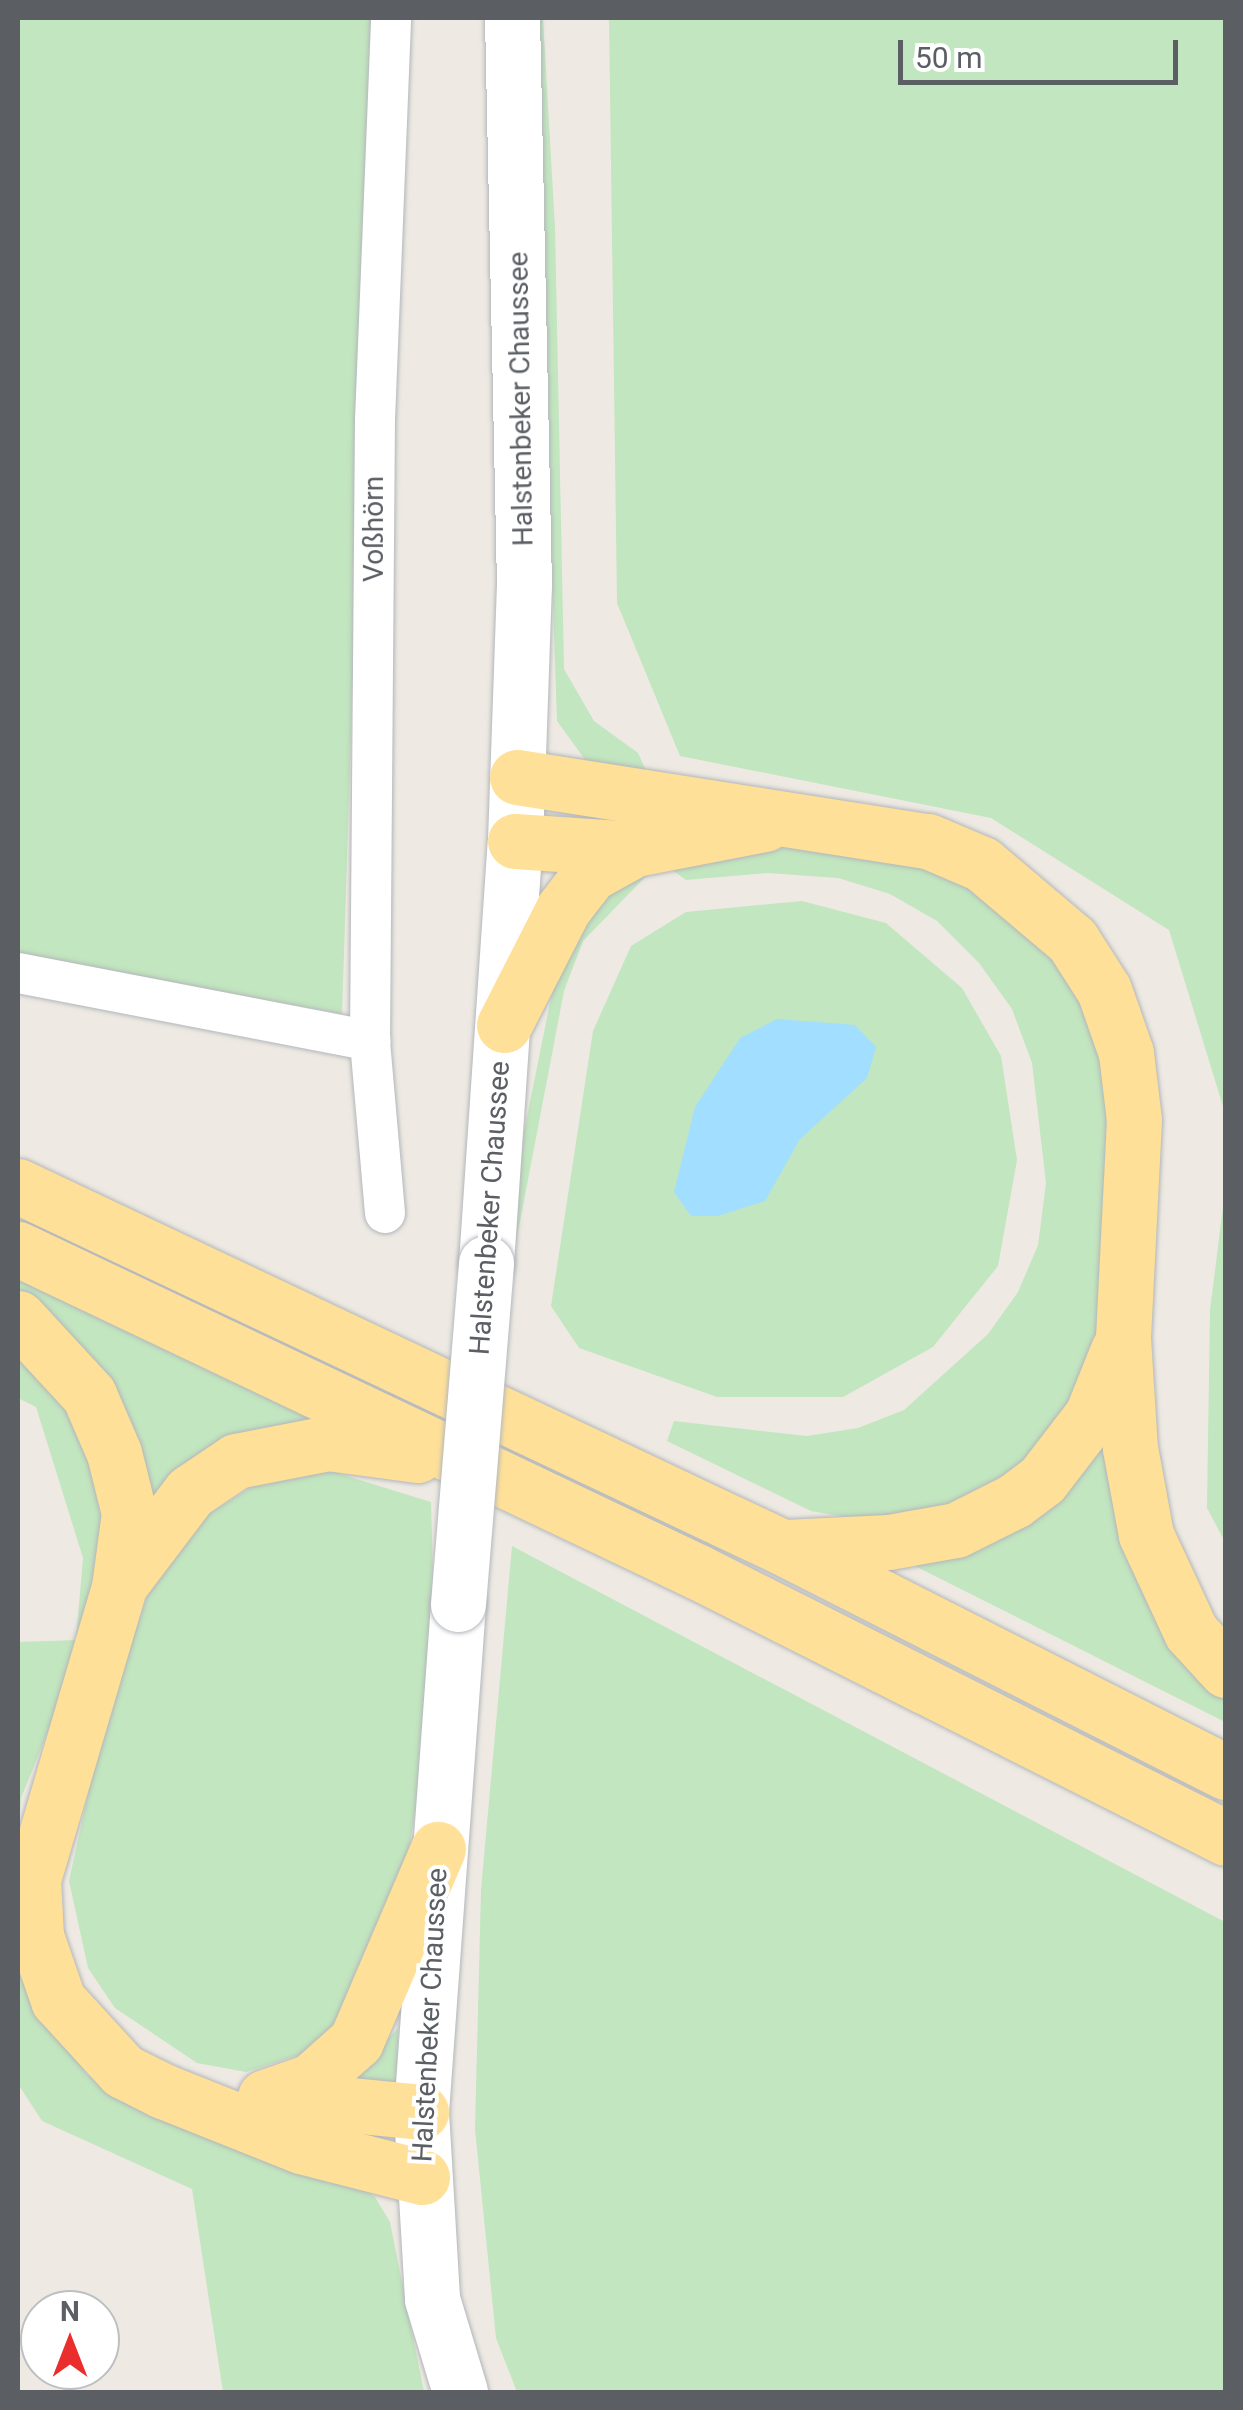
<!DOCTYPE html>
<meta charset="utf-8">
<style>
body{margin:0}
#map{position:relative;width:1243px;height:2410px;overflow:hidden;background:#eeeae3;font-family:Roboto,sans-serif}
div>[style]{position:absolute}
.green>*{inset:0;background:#c2e6bf}
.water>*{inset:0;background:#a1deff}
.roads{filter:drop-shadow(0 0 2px #b3b6ba) drop-shadow(0 0 2px #b3b6ba)}
.minor>*{height:40px;margin:-20px;padding:0 20px;transform-origin:20px;border-radius:20px;background:#fff}
.secondary>*{height:55px;margin:-27.5px;padding:0 27.5px;transform-origin:27.5px;border-radius:27.5px;background:#fff}
.trunk>*{height:55px;margin:-27.5px;padding:0 27.5px;transform-origin:27.5px;border-radius:27.5px;background:#fee098}
.bridges{filter:drop-shadow(0 0 2px #b4b8bd) drop-shadow(0 0 2px #b4b8bd)}
.secondary-bridge>*{height:55px;margin:-27.5px;padding:0 27.5px;transform-origin:27.5px;border-radius:27.5px;background:#fff}
span{translate:-50% -50%;white-space:nowrap;text-align:center;line-height:1.15;-webkit-text-stroke:8px #fff;paint-order:stroke}
.street-label{font-size:28px;color:#5b5f64}
.frame{position:absolute;inset:0;border:20px solid #5b5f64;pointer-events:none}
.north{position:absolute;left:20px;top:2290px;width:100px;height:100px;box-sizing:border-box;background:#fff;border:2px solid #bdbfc1;border-radius:50%;rotate:0deg;font-size:28px;font-weight:700;line-height:40px;text-align:center;color:#5b5f64}
.north::after{content:'';display:block;margin:auto;width:35px;height:45px;background:#ea2d2d;clip-path:polygon(50% 0,100% 100%,50% 72%,0 100%)}
.scale{position:absolute;left:898px;top:40px;width:280px;height:45px;box-sizing:border-box;border:5px solid #5b5f64;border-top:0;padding-left:12px;font-size:30px;line-height:35px;white-space:nowrap;color:#5b5f64;-webkit-text-stroke:8px #fff;paint-order:stroke}
</style>
<div id="map">
<div class="green">
<i style="clip-path:polygon(18px 18px,374px 18px,342px 1014px,18px 954px)"></i>
<i style="clip-path:polygon(533px 18px,543px 18px,555px 228px,564px 669px,594px 721px,638px 753px,649px 777px,586px 761px,557px 721px)"></i>
<i style="clip-path:polygon(609px 18px,1225px 18px,1225px 1113px,1169px 930px,991px 818px,680px 756px,617px 603px)"></i>
<i style="clip-path:polygon(751px 843px,873px 849px,980px 889px,1056px 959px,1081px 1002px,1098px 1051px,1106px 1104px,1106px 1291px,1093px 1361px,1076px 1405px,995px 1493px,875px 1522px,811px 1511px,667px 1441px,674px 1421px,807px 1436px,858px 1428px,904px 1410px,988px 1334px,1018px 1292px,1038px 1245px,1046px 1183px,1032px 1063px,1012px 1009px,979px 963px,937px 921px,890px 894px,838px 878px,768px 873px,686px 880px,664px 864px)"></i>
<i style="clip-path:polygon(649px 873px,583px 941px,564px 991px,510px 1274px,520px 1151px,553px 988px,568px 945px,605px 889px)"></i>
<i style="clip-path:polygon(802px 901px,886px 923px,962px 988px,1001px 1056px,1017px 1160px,998px 1266px,933px 1347px,843px 1397px,717px 1397px,579px 1348px,551px 1306px,593px 1031px,631px 946px,686px 912px)"></i>
<i style="clip-path:polygon(1225px 1191px,1225px 1542px,1207px 1508px,1210px 1310px)"></i>
<i style="clip-path:polygon(18px 1273px,325px 1418px,145px 1521px,53px 1317px,18px 1289px)"></i>
<i style="clip-path:polygon(18px 1349px,64px 1393px,101px 1467px,105px 1554px,79px 1655px,21px 1798px,18px 1838px,18px 1642px,76px 1640px,83px 1558px,36px 1407px,18px 1398px)"></i>
<i style="clip-path:polygon(1109px 1407px,1225px 1689px,1225px 1722px,901px 1559px)"></i>
<i style="clip-path:polygon(334px 1472px,431px 1502px,436px 1684px,408px 1856px,375px 1969px,317px 2049px,246px 2072px,197px 2063px,115px 2008px,88px 1968px,69px 1881px,103px 1725px,154px 1576px,196px 1522px,269px 1476px)"></i>
<i style="clip-path:polygon(512px 1546px,1225px 1922px,1225px 2392px,517px 2392px,496px 2338px,475px 2129px,481px 1890px)"></i>
<i style="clip-path:polygon(18px 1938px,35px 1999px,87px 2075px,150px 2115px,349px 2179px,375px 2197px,390px 2222px,424px 2392px,223px 2392px,192px 2189px,42px 2121px,18px 2084px)"></i>
<i style="clip-path:polygon(398px 2028px,397px 2085px,347px 2082px)"></i>
</div>
<div class="water">
<i style="clip-path:polygon(777px 1019px,855px 1025px,876px 1047px,867px 1078px,800px 1139px,765px 1201px,718px 1216px,691px 1216px,674px 1192px,695px 1107px,740px 1038px)"></i>
</div>
<div class="roads">
<div class="minor">
<i style="left:18px;top:973px;width:359px;rotate:10.9deg"></i>
<i style="left:385px;top:1213px;width:173px;rotate:-95deg"></i>
<i style="left:370px;top:1041px;width:621px;rotate:-89.54deg"></i>
<i style="left:375px;top:420px;width:402px;rotate:-87.7deg"></i>
</div>
<div class="secondary">
<i style="left:486px;top:1263px;width:423px;rotate:-86.1deg"></i>
<i style="left:515px;top:841px;width:256px;rotate:-88deg"></i>
<i style="left:524px;top:585px;width:567px;rotate:-91.21deg"></i>
<i style="left:458px;top:1604px;width:509px;rotate:94.17deg"></i>
<i style="left:421px;top:2112px;width:187px;rotate:86.6deg"></i>
<i style="left:432px;top:2299px;width:97px;rotate:73.2deg"></i>
</div>
<div class="trunk">
<i style="left:517px;top:777px;width:416px;rotate:8.9deg"></i>
<i style="left:928px;top:841px;width:59px;rotate:23.1deg"></i>
<i style="left:982px;top:864px;width:118px;rotate:40.2deg"></i>
<i style="left:1072px;top:940px;width:59px;rotate:57.4deg"></i>
<i style="left:1104px;top:990px;width:67px;rotate:70.8deg"></i>
<i style="left:1126px;top:1053px;width:67px;rotate:83.2deg"></i>
<i style="left:1134px;top:1120px;width:218px;rotate:92.9deg"></i>
<i style="left:1123px;top:1338px;width:110px;rotate:86.4deg"></i>
<i style="left:1130px;top:1448px;width:88px;rotate:79.6deg"></i>
<i style="left:1146px;top:1535px;width:107px;rotate:65.1deg"></i>
<i style="left:1191px;top:1632px;width:52px;rotate:47.4deg"></i>
<i style="left:515px;top:841px;width:120px;rotate:3.8deg"></i>
<i style="left:504px;top:1025px;width:130px;rotate:-63deg"></i>
<i style="left:563px;top:909px;width:44px;rotate:-52.4deg"></i>
<i style="left:590px;top:874px;width:51px;rotate:-29.1deg"></i>
<i style="left:635px;top:849px;width:132px;rotate:-10.9deg"></i>
<i style="left:18px;top:1186px;width:845px;rotate:25.29deg"></i>
<i style="left:782px;top:1547px;width:498px;rotate:26.9deg"></i>
<i style="left:18px;top:1249px;width:753px;rotate:25.41deg"></i>
<i style="left:698px;top:1572px;width:591px;rotate:26.74deg"></i>
<i style="left:18px;top:1318px;width:105px;rotate:47.3deg"></i>
<i style="left:89px;top:1395px;width:63px;rotate:66.7deg"></i>
<i style="left:114px;top:1453px;width:62px;rotate:76deg"></i>
<i style="left:129px;top:1513px;width:75px;rotate:97.7deg"></i>
<i style="left:119px;top:1587px;width:304px;rotate:106.4deg"></i>
<i style="left:33px;top:1879px;width:57px;rotate:87deg"></i>
<i style="left:36px;top:1936px;width:68px;rotate:71deg"></i>
<i style="left:58px;top:2000px;width:96px;rotate:47.5deg"></i>
<i style="left:123px;top:2071px;width:45px;rotate:26.6deg"></i>
<i style="left:163px;top:2091px;width:149px;rotate:21.7deg"></i>
<i style="left:301px;top:2146px;width:125px;rotate:14.4deg"></i>
<i style="left:785px;top:1547px;width:104px;rotate:-2.8deg"></i>
<i style="left:889px;top:1542px;width:68px;rotate:-10.2deg"></i>
<i style="left:956px;top:1530px;width:65px;rotate:-26.6deg"></i>
<i style="left:1014px;top:1501px;width:35px;rotate:-37deg"></i>
<i style="left:1042px;top:1480px;width:82px;rotate:-52.4deg"></i>
<i style="left:1092px;top:1415px;width:70px;rotate:-68.2deg"></i>
<i style="left:124px;top:1579px;width:109px;rotate:-52.8deg"></i>
<i style="left:190px;top:1492px;width:55px;rotate:-34deg"></i>
<i style="left:236px;top:1461px;width:94px;rotate:-11.1deg"></i>
<i style="left:328px;top:1443px;width:90px;rotate:7.7deg"></i>
<i style="left:265px;top:2097px;width:49px;rotate:-19.2deg"></i>
<i style="left:311px;top:2081px;width:60px;rotate:-41.6deg"></i>
<i style="left:356px;top:2041px;width:209px;rotate:-66.9deg"></i>
<i style="left:271px;top:2097px;width:151px;rotate:5.7deg"></i>
</div>
</div>
<div class="bridges">
<div class="secondary-bridge">
<i style="left:458px;top:1604px;width:342px;rotate:-85.3deg"></i>
</div>
</div>
<div class="street-label">
<span style="left:521px;top:399px;rotate:-91deg">Halstenbeker Chaussee</span>
<span style="left:374px;top:529px;rotate:-90deg">Voßhörn</span>
<span style="left:490px;top:1208px;rotate:-86deg">Halstenbeker Chaussee</span>
<span style="left:430px;top:2015px;rotate:-87deg">Halstenbeker Chaussee</span>
</div>
<div class="frame"></div>
<div class="north">N</div>
<div class="scale">50 m</div>
</div>
